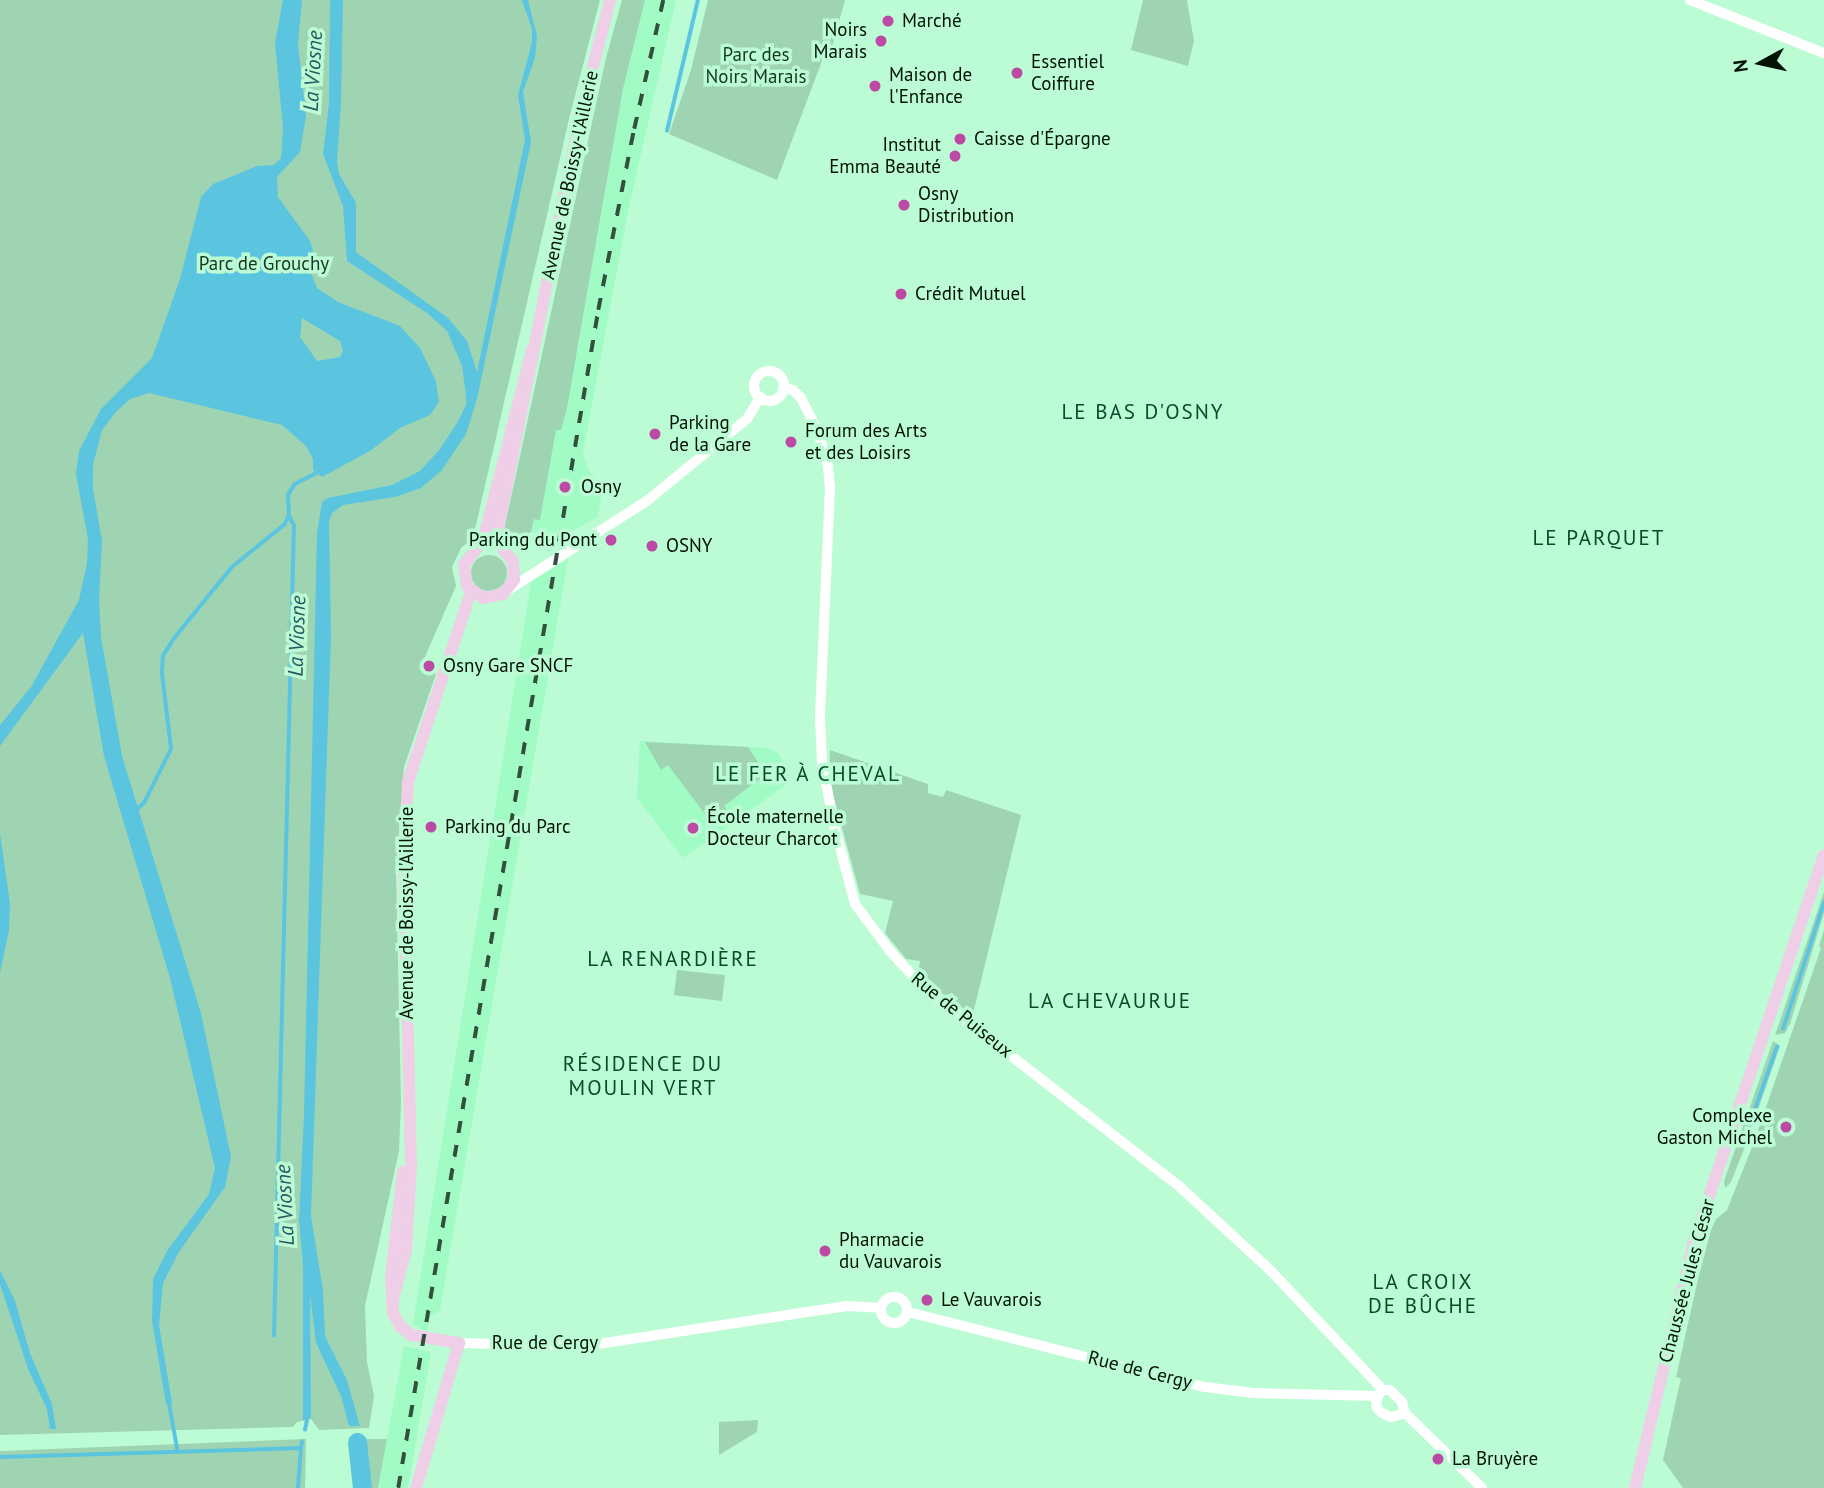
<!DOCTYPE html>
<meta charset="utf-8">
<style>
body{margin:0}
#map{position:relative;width:1824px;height:1488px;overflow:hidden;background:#bcfcd4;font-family:"PT Sans",sans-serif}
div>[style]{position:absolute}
.built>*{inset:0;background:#a0fbc4}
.green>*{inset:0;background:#9ed4b2}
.round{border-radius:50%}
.water>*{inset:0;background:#5bc5df}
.stream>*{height:3.5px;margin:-1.75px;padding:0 1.75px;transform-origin:1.75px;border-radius:1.75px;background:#5bc5df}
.river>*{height:19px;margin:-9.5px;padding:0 9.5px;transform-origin:9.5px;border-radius:9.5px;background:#5bc5df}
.tertiary>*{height:10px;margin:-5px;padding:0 5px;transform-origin:5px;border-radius:5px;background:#fff}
.tertiary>.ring{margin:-5px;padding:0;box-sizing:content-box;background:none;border:10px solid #fff;border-radius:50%}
.secondary>*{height:12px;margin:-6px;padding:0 6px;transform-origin:6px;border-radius:6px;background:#eecfe7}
.rail>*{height:3.5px;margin-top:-1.75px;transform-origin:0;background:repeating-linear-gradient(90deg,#33503d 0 12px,transparent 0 24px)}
.dots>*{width:19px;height:19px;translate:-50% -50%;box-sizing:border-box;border:4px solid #bcfcd4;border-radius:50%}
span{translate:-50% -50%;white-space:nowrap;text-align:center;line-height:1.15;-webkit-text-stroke:7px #bcfcd4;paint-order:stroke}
.poi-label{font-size:19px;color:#001105}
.left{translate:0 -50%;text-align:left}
.right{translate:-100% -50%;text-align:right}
.park-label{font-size:19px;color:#143623}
.street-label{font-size:19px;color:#001105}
.water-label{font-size:21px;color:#2a5763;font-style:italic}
.neighbourhood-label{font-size:21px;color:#064c2c;letter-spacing:2px}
.north{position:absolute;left:1726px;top:28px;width:70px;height:70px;-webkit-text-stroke:5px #bcfcd4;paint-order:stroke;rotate:262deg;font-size:19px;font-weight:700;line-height:28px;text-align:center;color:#001105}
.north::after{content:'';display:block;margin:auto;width:24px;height:32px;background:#001105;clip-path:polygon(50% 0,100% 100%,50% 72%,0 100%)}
</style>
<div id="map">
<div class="built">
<i style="clip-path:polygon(645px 0,676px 0,628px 211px,583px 453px,588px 470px,595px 478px,593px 487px,601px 496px,598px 517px,571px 532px,570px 540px,547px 553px,546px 540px,531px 532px,534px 519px,540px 519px,556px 429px,578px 348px,623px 89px)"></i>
<i style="clip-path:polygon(568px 559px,440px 1310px,430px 1317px,427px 1332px,413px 1324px,531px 582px)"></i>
<i style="clip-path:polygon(640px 741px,769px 748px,780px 755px,790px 782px,683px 858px,637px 798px)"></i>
<i style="clip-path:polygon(404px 1346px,431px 1352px,408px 1488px,378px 1488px)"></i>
</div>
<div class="green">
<i style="clip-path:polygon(0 0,600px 0,569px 119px,473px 538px,461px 548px,452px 567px,456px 586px,421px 666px,436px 674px,404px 767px,396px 869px,401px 1102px,399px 1151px,365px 1306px,367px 1362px,374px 1396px,369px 1428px,319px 1430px,311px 1419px,297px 1422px,293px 1427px,0 1435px)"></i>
<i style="clip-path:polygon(622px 0,645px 0,623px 89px,567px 408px,561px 430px,556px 430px,540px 520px,534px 519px,531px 532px,514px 544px,504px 530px,606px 58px)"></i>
<i style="clip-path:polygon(708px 0,845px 0,830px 54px,822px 61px,777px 180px,669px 134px,691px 70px)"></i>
<i style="clip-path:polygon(1143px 0,1187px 0,1194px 41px,1188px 66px,1131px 50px)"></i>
<i class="round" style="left:471px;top:555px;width:36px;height:36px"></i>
<i style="clip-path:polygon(645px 742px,748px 747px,766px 774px,724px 806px,729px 813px,714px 826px,668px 765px,661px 770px)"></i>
<i style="clip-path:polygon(830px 750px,928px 784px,928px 793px,943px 797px,946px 790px,1021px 815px,972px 1018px,949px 994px,945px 996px,930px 983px,918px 971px,920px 961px,906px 959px,885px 933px,893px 901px,860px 894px,829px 780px)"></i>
<i style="clip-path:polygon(1824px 892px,1824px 913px,1790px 1024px,1785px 1033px,1775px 1035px)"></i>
<i style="clip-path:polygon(1824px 930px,1824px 1488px,1683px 1488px,1663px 1460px,1681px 1378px,1676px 1377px,1698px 1279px,1711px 1230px,1716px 1219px,1727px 1210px,1754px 1142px,1821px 948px,1819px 946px)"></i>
<i style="clip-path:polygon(677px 970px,725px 975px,722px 1001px,674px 995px)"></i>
<i style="clip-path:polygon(1773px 1041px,1780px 1046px,1748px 1139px,1731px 1182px,1725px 1188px,1724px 1181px)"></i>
<i style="clip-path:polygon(758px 1420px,757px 1432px,719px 1455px,719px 1422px)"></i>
<i style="clip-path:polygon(306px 1439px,305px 1488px,0 1488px,0 1451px)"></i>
<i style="clip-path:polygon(363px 1439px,387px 1439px,378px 1488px,365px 1488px)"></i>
</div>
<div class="water">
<i style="clip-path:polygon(evenodd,283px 0,302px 0,298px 44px,306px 116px,300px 152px,277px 177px,278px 197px,310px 241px,314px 255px,311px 273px,317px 288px,338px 302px,400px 326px,420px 348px,436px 381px,439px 402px,430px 415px,400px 428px,370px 451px,322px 477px,313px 470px,313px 459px,306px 446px,282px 425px,149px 393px,130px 399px,116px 412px,102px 430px,93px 465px,93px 489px,102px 541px,99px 600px,101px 637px,122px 756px,201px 1013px,231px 1157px,225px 1187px,179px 1252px,163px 1283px,159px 1325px,172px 1403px,166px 1404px,152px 1321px,153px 1279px,167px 1251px,209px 1194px,215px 1168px,170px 978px,104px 756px,83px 633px,0 746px,0 725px,31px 687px,79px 600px,87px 563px,88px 539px,76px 474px,79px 451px,101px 409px,152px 358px,180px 279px,201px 197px,213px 184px,257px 166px,274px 165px,281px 158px,283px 129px,275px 43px,283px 0,302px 318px,340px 341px,343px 351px,340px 357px,317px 361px,300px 337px,302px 318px)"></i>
<i style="clip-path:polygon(330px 0,343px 0,341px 104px,337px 160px,339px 174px,356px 203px,356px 252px,448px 318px,467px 341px,477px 372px,525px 140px,518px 95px,532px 42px,532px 29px,522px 0,528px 0,537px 36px,535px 58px,523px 92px,531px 142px,477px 399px,466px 434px,442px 470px,421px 488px,395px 497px,343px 505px,332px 513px,329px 522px,331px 636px,311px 1216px,323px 1290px,325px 1336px,347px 1380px,360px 1426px,349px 1426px,341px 1396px,316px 1343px,310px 1295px,311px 1418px,303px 1420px,303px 1265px,299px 1220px,304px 1114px,317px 533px,322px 502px,328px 498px,392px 485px,420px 471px,440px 449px,457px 423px,466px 405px,466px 395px,462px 366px,447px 331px,427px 313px,347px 261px,343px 206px,323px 154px,329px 103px)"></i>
<i style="clip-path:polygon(0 833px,10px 904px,9px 930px,0 973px)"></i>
<i style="clip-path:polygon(0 1270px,15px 1301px,30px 1353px,52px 1404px,56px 1429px,50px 1429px,47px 1409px,28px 1369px,0 1284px)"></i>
</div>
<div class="stream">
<i style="left:667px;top:131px;width:135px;rotate:-76.7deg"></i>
<i style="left:135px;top:811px;width:12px;rotate:-42deg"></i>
<i style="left:144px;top:803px;width:60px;rotate:-63.4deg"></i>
<i style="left:171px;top:749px;width:77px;rotate:-96.8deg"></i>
<i style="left:162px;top:673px;width:17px;rotate:-87deg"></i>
<i style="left:163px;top:656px;width:22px;rotate:-58deg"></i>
<i style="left:175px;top:637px;width:90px;rotate:-50.8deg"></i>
<i style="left:232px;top:567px;width:67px;rotate:-38.9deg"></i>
<i style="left:284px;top:525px;width:10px;rotate:-61deg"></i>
<i style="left:1783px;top:1029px;width:133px;rotate:-72deg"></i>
<i style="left:1743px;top:1143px;width:102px;rotate:-70.5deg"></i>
<i style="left:274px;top:1336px;width:810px;rotate:-88.59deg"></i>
<i style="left:294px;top:526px;width:11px;rotate:-117deg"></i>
<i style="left:289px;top:516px;width:21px;rotate:-93deg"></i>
<i style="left:288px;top:495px;width:13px;rotate:-58deg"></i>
<i style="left:295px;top:484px;width:25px;rotate:-27deg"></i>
<i style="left:169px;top:1401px;width:51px;rotate:79.8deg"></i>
<i style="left:305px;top:1430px;width:15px;rotate:-79deg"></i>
<i style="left:0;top:1457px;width:301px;rotate:-1.7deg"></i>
<i style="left:301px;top:1448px;width:6px;rotate:-81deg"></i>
<i style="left:298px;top:1488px;width:40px;rotate:-85.7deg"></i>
</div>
<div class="river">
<i style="left:357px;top:1442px;width:46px;rotate:83.8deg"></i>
</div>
<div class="tertiary">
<i style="left:1690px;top:0;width:144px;rotate:21.6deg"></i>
<i class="ring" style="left:754px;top:371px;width:20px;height:20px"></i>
<i style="left:783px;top:388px;width:10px;rotate:11deg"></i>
<i style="left:793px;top:390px;width:11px;rotate:45deg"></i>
<i style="left:801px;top:398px;width:35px;rotate:63deg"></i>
<i style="left:817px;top:429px;width:39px;rotate:73deg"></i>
<i style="left:828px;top:466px;width:21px;rotate:85deg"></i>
<i style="left:830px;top:487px;width:232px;rotate:92.5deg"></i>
<i style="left:820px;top:719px;width:43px;rotate:87.3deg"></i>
<i style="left:822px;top:762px;width:64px;rotate:79.2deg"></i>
<i style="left:834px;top:825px;width:82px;rotate:75.1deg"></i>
<i style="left:855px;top:904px;width:59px;rotate:53.3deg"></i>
<i style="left:890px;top:951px;width:52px;rotate:47.4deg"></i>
<i style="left:925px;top:989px;width:323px;rotate:37.8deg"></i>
<i style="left:1180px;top:1187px;width:124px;rotate:42.7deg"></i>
<i style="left:1271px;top:1271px;width:163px;rotate:46.7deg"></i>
<i style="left:508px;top:590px;width:166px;rotate:-32.7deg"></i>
<i style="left:648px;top:500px;width:128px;rotate:-39.3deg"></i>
<i style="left:747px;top:419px;width:26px;rotate:-59deg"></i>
<i class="ring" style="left:881px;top:1297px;width:16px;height:16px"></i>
<i style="left:908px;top:1312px;width:306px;rotate:14.2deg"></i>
<i style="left:1205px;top:1387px;width:49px;rotate:7deg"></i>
<i style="left:1254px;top:1393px;width:124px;rotate:1.4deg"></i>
<i style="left:459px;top:1343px;width:126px;rotate:1.4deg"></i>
<i style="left:585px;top:1346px;width:263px;rotate:-8.7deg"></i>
<i style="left:845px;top:1306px;width:35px;rotate:3deg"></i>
<i style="left:1383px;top:1390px;width:7px"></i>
<i style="left:1390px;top:1390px;width:17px;rotate:45deg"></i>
<i style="left:1402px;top:1402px;width:11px;rotate:75deg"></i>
<i style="left:1381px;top:1391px;width:10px;rotate:119deg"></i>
<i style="left:1376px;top:1400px;width:8px;rotate:83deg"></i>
<i style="left:1377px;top:1408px;width:7px;rotate:45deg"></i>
<i style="left:1382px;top:1413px;width:10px;rotate:24deg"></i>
<i style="left:1391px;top:1417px;width:15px;rotate:-16deg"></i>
<i style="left:1405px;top:1413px;width:107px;rotate:44.2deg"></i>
</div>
<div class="secondary">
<i style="left:532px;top:350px;width:185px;rotate:104.4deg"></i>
<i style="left:486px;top:529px;width:15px;rotate:110deg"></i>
<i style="left:481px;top:543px;width:28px;rotate:128deg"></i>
<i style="left:464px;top:565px;width:21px;rotate:82deg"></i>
<i style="left:467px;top:586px;width:20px;rotate:37deg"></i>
<i style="left:483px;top:598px;width:20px;rotate:-11deg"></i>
<i style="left:503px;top:594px;width:18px;rotate:-52deg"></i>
<i style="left:514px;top:580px;width:19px;rotate:-93deg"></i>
<i style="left:513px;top:561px;width:13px;rotate:-132deg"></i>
<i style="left:504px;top:551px;width:22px;rotate:-106deg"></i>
<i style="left:498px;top:530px;width:413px;rotate:-78.8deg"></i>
<i style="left:578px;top:125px;width:129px;rotate:-75.6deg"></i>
<i style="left:403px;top:1172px;width:104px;rotate:96.6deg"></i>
<i style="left:391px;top:1275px;width:38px;rotate:87deg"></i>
<i style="left:393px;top:1313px;width:15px;rotate:62deg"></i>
<i style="left:400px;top:1326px;width:14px;rotate:39deg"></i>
<i style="left:411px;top:1335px;width:49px;rotate:9.5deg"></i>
<i style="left:459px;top:1343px;width:151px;rotate:106.5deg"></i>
<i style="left:392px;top:1303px;width:55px;rotate:-75.2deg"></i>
<i style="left:406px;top:1250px;width:84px;rotate:-86.6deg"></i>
<i style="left:411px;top:1166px;width:304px;rotate:-91.3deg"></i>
<i style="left:404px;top:862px;width:80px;rotate:-87.1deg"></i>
<i style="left:408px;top:782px;width:200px;rotate:-71.7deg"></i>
<i style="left:1635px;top:1488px;width:251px;rotate:-76.6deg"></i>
<i style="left:1693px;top:1244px;width:410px;rotate:-71.4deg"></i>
</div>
<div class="rail">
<i style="left:398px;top:1488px;width:1195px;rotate:-80.36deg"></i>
<i style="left:598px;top:310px;width:185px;rotate:-78.8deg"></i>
<i style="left:634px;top:129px;width:132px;rotate:-77.3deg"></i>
</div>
<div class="dots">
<i style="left:888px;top:21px;background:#bc4aa4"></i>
<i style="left:881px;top:41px;background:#bc4aa4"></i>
<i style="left:1017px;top:73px;background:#bc4aa4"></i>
<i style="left:875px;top:86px;background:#bc4aa4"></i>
<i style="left:960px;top:139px;background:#bc4aa4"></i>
<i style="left:955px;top:156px;background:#bc4aa4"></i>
<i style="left:904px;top:205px;background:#bc4aa4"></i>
<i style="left:901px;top:294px;background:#bc4aa4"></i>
<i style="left:655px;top:434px;background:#bc4aa4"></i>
<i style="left:791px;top:442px;background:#bc4aa4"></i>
<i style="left:565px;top:487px;background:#bc4aa4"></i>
<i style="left:611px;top:540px;background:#bc4aa4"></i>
<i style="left:652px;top:546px;background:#bc4aa4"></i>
<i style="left:429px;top:666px;background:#bc4aa4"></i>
<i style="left:431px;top:827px;background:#bc4aa4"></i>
<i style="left:693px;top:828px;background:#bc4aa4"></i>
<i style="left:1786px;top:1127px;background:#bc4aa4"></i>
<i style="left:825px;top:1251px;background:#bc4aa4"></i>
<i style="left:927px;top:1300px;background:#bc4aa4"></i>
<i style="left:1438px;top:1459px;background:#bc4aa4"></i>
</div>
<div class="poi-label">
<span class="left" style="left:902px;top:21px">Marché</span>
<span class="right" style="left:867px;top:41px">Noirs<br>Marais</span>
<span class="left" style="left:1031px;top:73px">Essentiel<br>Coiffure</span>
<span class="left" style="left:889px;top:86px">Maison de<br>l'Enfance</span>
<span class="left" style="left:974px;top:139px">Caisse d'Épargne</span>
<span class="right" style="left:941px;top:156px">Institut<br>Emma Beauté</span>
<span class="left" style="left:918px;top:205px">Osny<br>Distribution</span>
<span class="left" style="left:915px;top:294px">Crédit Mutuel</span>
<span class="left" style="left:669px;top:434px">Parking<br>de la Gare</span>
<span class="left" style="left:805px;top:442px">Forum des Arts<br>et des Loisirs</span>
<span class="left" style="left:581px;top:487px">Osny</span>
<span class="right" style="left:597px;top:540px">Parking du Pont</span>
<span class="left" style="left:666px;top:546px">OSNY</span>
<span class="left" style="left:443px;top:666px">Osny Gare SNCF</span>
<span class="left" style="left:707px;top:828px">École maternelle<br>Docteur Charcot</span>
<span class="left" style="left:445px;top:827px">Parking du Parc</span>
<span class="right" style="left:1772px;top:1127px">Complexe<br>Gaston Michel</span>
<span class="left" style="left:839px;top:1251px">Pharmacie<br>du Vauvarois</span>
<span class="left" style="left:941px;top:1300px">Le Vauvarois</span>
<span class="left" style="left:1452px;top:1459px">La Bruyère</span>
</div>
<div class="park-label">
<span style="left:756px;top:66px">Parc des<br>Noirs Marais</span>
<span style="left:264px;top:264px">Parc de Grouchy</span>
</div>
<div class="street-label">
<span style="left:570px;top:175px;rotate:-78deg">Avenue de Boissy-l'Aillerie</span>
<span style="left:407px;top:913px;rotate:-90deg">Avenue de Boissy-l'Aillerie</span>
<span style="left:962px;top:1015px;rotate:39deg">Rue de Puiseux</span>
<span style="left:1687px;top:1281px;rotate:-75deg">Chaussée Jules César</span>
<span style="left:545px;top:1343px">Rue de Cergy</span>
<span style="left:1140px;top:1370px;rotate:14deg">Rue de Cergy</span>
</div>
<div class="water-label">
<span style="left:313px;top:71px;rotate:-87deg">La Viosne</span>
<span style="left:297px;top:636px;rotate:-88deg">La Viosne</span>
<span style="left:285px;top:1205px;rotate:-93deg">La Viosne</span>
</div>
<div class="neighbourhood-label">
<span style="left:1143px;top:412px">LE BAS D'OSNY</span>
<span style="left:1599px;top:538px">LE PARQUET</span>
<span style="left:808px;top:774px">LE FER À CHEVAL</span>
<span style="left:673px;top:959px">LA RENARDIÈRE</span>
<span style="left:1110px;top:1001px">LA CHEVAURUE</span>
<span style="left:643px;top:1076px">RÉSIDENCE DU<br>MOULIN VERT</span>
<span style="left:1423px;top:1294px">LA CROIX<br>DE BÛCHE</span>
</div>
<div class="north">N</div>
</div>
